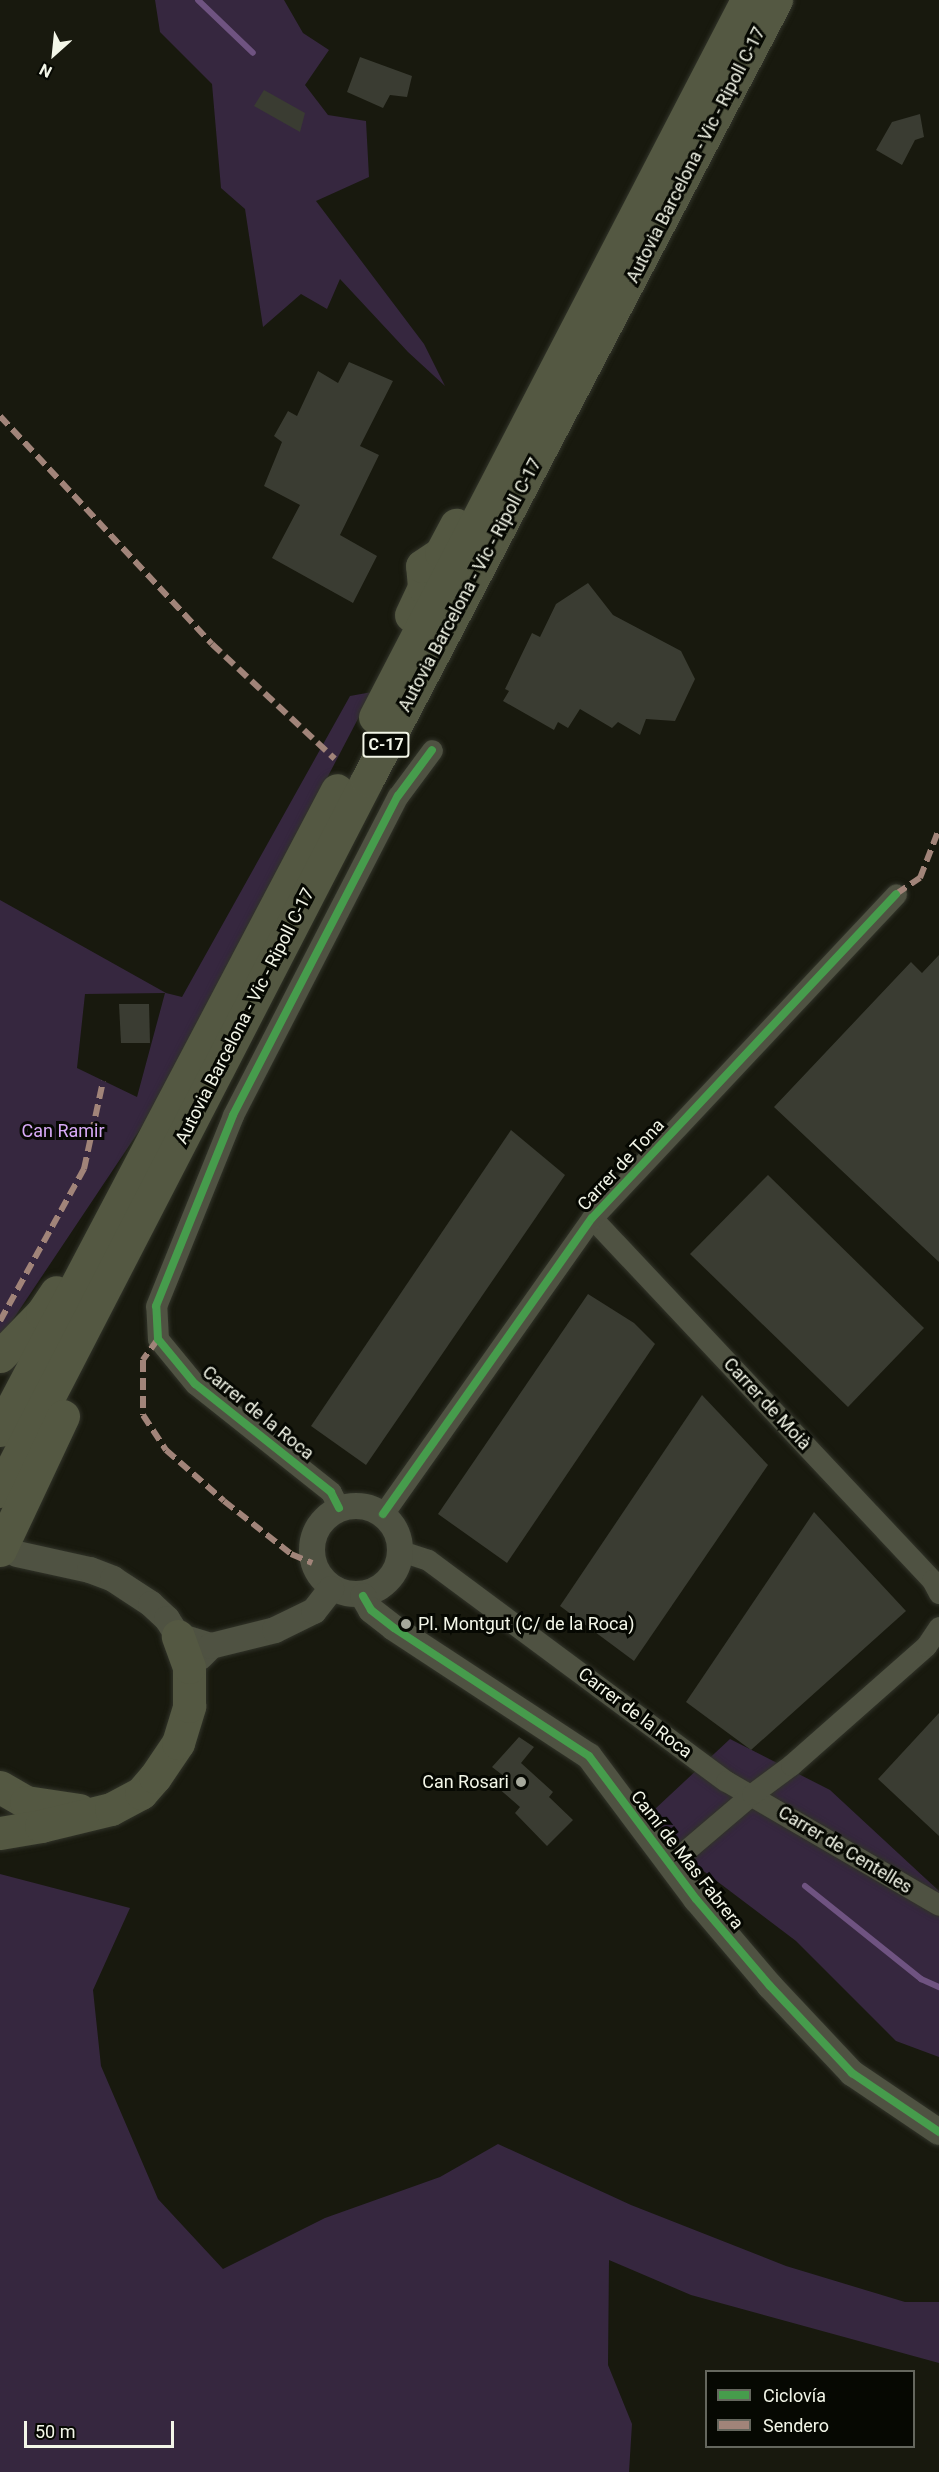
<!DOCTYPE html>
<meta charset="utf-8">
<style>
body{margin:0}
#map{position:relative;width:939px;height:2472px;overflow:hidden;background:#18190e;font-family:Roboto,sans-serif}
div>[style]{position:absolute}
.green>*{inset:0;background:#36273f}
.stream>*{height:6px;margin:-3px;padding:0 3px;transform-origin:3px;border-radius:3px;background:#6f5381}
.building>*{inset:0;background:#3a3c32}
.roads{filter:drop-shadow(0 0 2px #313329) drop-shadow(0 0 2px #313329)}
.minor>*{height:21px;margin:-10.5px;padding:0 10.5px;transform-origin:10.5px;border-radius:10.5px;background:#4f5242}
.tertiary>*{height:26px;margin:-13px;padding:0 13px;transform-origin:13px;border-radius:13px;background:#4f5242}
.tertiary>.ring{margin:-13px;padding:0;box-sizing:content-box;background:none;border:26px solid #4f5242;border-radius:50%}
.trunk>*{height:33px;margin:-16.5px;padding:0 16.5px;transform-origin:16.5px;border-radius:16.5px;background:#545842}
.quiet>*{height:6px;margin-top:-3px;transform-origin:0;background:repeating-linear-gradient(90deg,#a18479 0 12px,transparent 0 18px)}
.cycleway>*{height:8px;margin:-4px;padding:0 4px;transform-origin:4px;border-radius:4px;background:#469c4c}
.dots>*{width:16px;height:16px;translate:-50% -50%;box-sizing:border-box;border:3px solid #060802;border-radius:50%}
span{translate:-50% -50%;white-space:nowrap;text-align:center;line-height:1.15;-webkit-text-stroke:6px #060802;paint-order:stroke}
.shield-label span{padding:2px 4px;background:#060802;border:2px solid;border-radius:4px;-webkit-text-stroke-width:0}
.shield-label{font-size:16px;color:#f3f6e8;font-weight:700}
.street-label{font-size:18px;color:#f3f6e8}
.park-label{font-size:18px;color:#d8aaf7}
.poi-label{font-size:18px;color:#f3f6e8}
.left{translate:0 -50%;text-align:left}
.right{translate:-100% -50%;text-align:right}
.legend{position:absolute;left:705px;top:2370px;width:210px;height:78px;box-sizing:border-box;background:#060802;border:2px solid #65675e;margin:0;padding:8px 10px;list-style:none;font-size:18px;color:#f3f6e8}
.legend li{display:flex;align-items:center;gap:12px;height:30px}
.legend b{width:30px;border:2px solid #65675e}
.north{position:absolute;left:24px;top:24px;width:60px;height:60px;-webkit-text-stroke:4px #060802;paint-order:stroke;rotate:207deg;font-size:16px;font-weight:700;line-height:24px;text-align:center;color:#f3f6e8}
.north::after{content:'';display:block;margin:auto;width:21px;height:27px;background:#f3f6e8;clip-path:polygon(50% 0,100% 100%,50% 72%,0 100%)}
.scale{position:absolute;left:24px;top:2421px;width:150px;height:27px;box-sizing:border-box;border:3px solid #f3f6e8;border-top:0;padding-left:8px;font-size:18px;line-height:21px;white-space:nowrap;color:#f3f6e8;-webkit-text-stroke:4px #060802;paint-order:stroke}
</style>
<div id="map">
<div class="green">
<i style="clip-path:polygon(155px 0,284px 0,303px 33px,329px 50px,305px 85px,328px 115px,366px 121px,369px 177px,316px 201px,424px 344px,445px 386px,408px 352px,340px 279px,327px 309px,301px 294px,263px 327px,245px 209px,221px 188px,212px 84px,160px 32px)"></i>
<i style="clip-path:polygon(evenodd,372px 692px,155px 1107px,0 1339px,0 900px,166px 993px,182px 997px,350px 696px,372px 692px,165px 993px,137px 1097px,77px 1068px,85px 994px,165px 993px)"></i>
<i style="clip-path:polygon(730px 1739px,830px 1790px,939px 1891px,939px 2057px,896px 2041px,796px 1941px,640px 1823px)"></i>
<i style="clip-path:polygon(0 1874px,130px 1908px,93px 1990px,101px 2066px,158px 2199px,223px 2269px,325px 2218px,440px 2177px,498px 2144px,631px 2205px,786px 2266px,905px 2302px,939px 2302px,939px 2363px,691px 2295px,609px 2260px,608px 2365px,632px 2424px,629px 2472px,0 2472px)"></i>
</div>
<div class="stream">
<i style="left:198px;top:0;width:76px;rotate:43.9deg"></i>
<i style="left:805px;top:1886px;width:149px;rotate:38.7deg"></i>
<i style="left:921px;top:1979px;width:20px;rotate:24deg"></i>
</div>
<div class="building">
<i style="clip-path:polygon(360px 57px,412px 76px,407px 97px,390px 95px,383px 108px,347px 92px)"></i>
<i style="clip-path:polygon(264px 90px,305px 113px,300px 132px,254px 106px)"></i>
<i style="clip-path:polygon(920px 114px,924px 137px,915px 140px,902px 165px,876px 150px,892px 122px)"></i>
<i style="clip-path:polygon(349px 362px,393px 381px,360px 446px,379px 455px,340px 535px,377px 556px,353px 603px,272px 558px,300px 505px,264px 486px,282px 442px,274px 436px,288px 411px,297px 416px,318px 371px,338px 383px)"></i>
<i style="clip-path:polygon(588px 583px,613px 615px,681px 651px,695px 679px,675px 721px,646px 719px,640px 735px,618px 722px,612px 728px,580px 709px,568px 728px,558px 722px,554px 730px,503px 701px,509px 691px,505px 689px,532px 633px,540px 637px,556px 604px)"></i>
<i style="clip-path:polygon(939px 955px,939px 1262px,774px 1107px,911px 962px,922px 973px)"></i>
<i style="clip-path:polygon(119px 1004px,149px 1004px,150px 1043px,121px 1043px)"></i>
<i style="clip-path:polygon(511px 1130px,565px 1175px,366px 1465px,311px 1426px)"></i>
<i style="clip-path:polygon(768px 1175px,924px 1328px,848px 1407px,690px 1254px)"></i>
<i style="clip-path:polygon(588px 1294px,634px 1323px,655px 1344px,507px 1563px,438px 1514px)"></i>
<i style="clip-path:polygon(702px 1395px,768px 1465px,634px 1661px,560px 1606px)"></i>
<i style="clip-path:polygon(814px 1512px,906px 1611px,751px 1750px,686px 1702px)"></i>
<i style="clip-path:polygon(939px 1713px,939px 1836px,878px 1779px)"></i>
<i style="clip-path:polygon(519px 1737px,534px 1747px,521px 1763px,553px 1792px,549px 1797px,573px 1820px,547px 1846px,515px 1813px,520px 1807px,497px 1787px,505px 1777px,492px 1767px)"></i>
</div>
<div class="roads">
<div class="minor">
<i style="left:592px;top:1218px;width:497px;rotate:46.8deg"></i>
<i style="left:932px;top:1580px;width:15px;rotate:62deg"></i>
<i style="left:339px;top:1508px;width:18px;rotate:-117deg"></i>
<i style="left:331px;top:1492px;width:174px;rotate:-141.5deg"></i>
<i style="left:195px;top:1384px;width:58px;rotate:-129.4deg"></i>
<i style="left:158px;top:1339px;width:33px;rotate:-93deg"></i>
<i style="left:156px;top:1306px;width:206px;rotate:-68deg"></i>
<i style="left:233px;top:1115px;width:359px;rotate:-62.7deg"></i>
<i style="left:398px;top:796px;width:57px;rotate:-53.5deg"></i>
<i style="left:383px;top:1514px;width:362px;rotate:-54.8deg"></i>
<i style="left:592px;top:1218px;width:444px;rotate:-46.8deg"></i>
<i style="left:401px;top:1551px;width:28px;rotate:18deg"></i>
<i style="left:428px;top:1560px;width:371px;rotate:36.6deg"></i>
<i style="left:726px;top:1781px;width:246px;rotate:30.2deg"></i>
<i style="left:671px;top:1863px;width:106px;rotate:-40.4deg"></i>
<i style="left:752px;top:1794px;width:49px;rotate:-36.6deg"></i>
<i style="left:791px;top:1765px;width:180px;rotate:-41.4deg"></i>
<i style="left:926px;top:1646px;width:23px;rotate:-56deg"></i>
</div>
<div class="tertiary">
<i class="ring" style="left:312px;top:1506px;width:62px;height:62px"></i>
<i style="left:17px;top:1554px;width:75px;rotate:12.4deg"></i>
<i style="left:90px;top:1570px;width:25px;rotate:21deg"></i>
<i style="left:113px;top:1579px;width:45px;rotate:33.3deg"></i>
<i style="left:151px;top:1604px;width:22px;rotate:43deg"></i>
<i style="left:167px;top:1619px;width:20px;rotate:57deg"></i>
<i style="left:178px;top:1636px;width:34px;rotate:17deg"></i>
<i style="left:363px;top:1596px;width:16px;rotate:60deg"></i>
<i style="left:371px;top:1610px;width:29px;rotate:38deg"></i>
<i style="left:394px;top:1628px;width:233px;rotate:33.3deg"></i>
<i style="left:589px;top:1756px;width:179px;rotate:53.2deg"></i>
<i style="left:696px;top:1899px;width:114px;rotate:49.6deg"></i>
<i style="left:770px;top:1986px;width:120px;rotate:46.7deg"></i>
<i style="left:852px;top:2073px;width:105px;rotate:34.1deg"></i>
<i style="left:200px;top:1657px;width:16px;rotate:-45deg"></i>
<i style="left:211px;top:1646px;width:66px;rotate:-14deg"></i>
<i style="left:275px;top:1630px;width:43px;rotate:-26deg"></i>
<i style="left:314px;top:1611px;width:28px;rotate:-52deg"></i>
</div>
<div class="trunk">
<i style="left:411px;top:615px;width:31px;rotate:-65deg"></i>
<i style="left:424px;top:587px;width:21px;rotate:-95deg"></i>
<i style="left:422px;top:566px;width:23px;rotate:-34deg"></i>
<i style="left:441px;top:553px;width:32px;rotate:-62deg"></i>
<i style="left:375px;top:717px;width:808px;rotate:-62.58deg"></i>
<i style="left:0;top:1356px;width:60px;rotate:-45.7deg"></i>
<i style="left:42px;top:1313px;width:25px;rotate:-56deg"></i>
<i style="left:0;top:1430px;width:723px;rotate:-62.23deg"></i>
<i style="left:0;top:1491px;width:800px;rotate:-62.7deg"></i>
<i style="left:367px;top:780px;width:881px;rotate:-62.33deg"></i>
<i style="left:0;top:1550px;width:148px;rotate:-64.8deg"></i>
<i style="left:0;top:1787px;width:30px;rotate:30deg"></i>
<i style="left:26px;top:1802px;width:54px;rotate:8.6deg"></i>
<i style="left:0;top:1833px;width:42px;rotate:-9.7deg"></i>
<i style="left:41px;top:1826px;width:72px;rotate:-13.7deg"></i>
<i style="left:111px;top:1809px;width:34px;rotate:-28deg"></i>
<i style="left:141px;top:1793px;width:21px;rotate:-49deg"></i>
<i style="left:155px;top:1777px;width:41px;rotate:-55.9deg"></i>
<i style="left:178px;top:1743px;width:39px;rotate:-73deg"></i>
<i style="left:189px;top:1706px;width:39px;rotate:-90deg"></i>
<i style="left:189px;top:1667px;width:33px;rotate:-110deg"></i>
</div>
</div>
<div class="quiet">
<i style="left:0;top:416px;width:311px;rotate:47.1deg"></i>
<i style="left:212px;top:644px;width:168px;rotate:43.1deg"></i>
<i style="left:896px;top:894px;width:29px;rotate:-34deg"></i>
<i style="left:920px;top:878px;width:53px;rotate:-68.8deg"></i>
<i style="left:0;top:1321px;width:174px;rotate:-61.1deg"></i>
<i style="left:84px;top:1169px;width:90px;rotate:-77.8deg"></i>
<i style="left:158px;top:1339px;width:26px;rotate:126deg"></i>
<i style="left:143px;top:1360px;width:55px;rotate:90deg"></i>
<i style="left:143px;top:1415px;width:42px;rotate:56.7deg"></i>
<i style="left:166px;top:1450px;width:77px;rotate:41.3deg"></i>
<i style="left:224px;top:1501px;width:85px;rotate:38.3deg"></i>
<i style="left:291px;top:1554px;width:23px;rotate:23deg"></i>
</div>
<div class="cycleway">
<i style="left:339px;top:1508px;width:18px;rotate:-117deg"></i>
<i style="left:331px;top:1492px;width:174px;rotate:-141.5deg"></i>
<i style="left:195px;top:1384px;width:58px;rotate:-129.4deg"></i>
<i style="left:158px;top:1339px;width:33px;rotate:-93deg"></i>
<i style="left:156px;top:1306px;width:206px;rotate:-68deg"></i>
<i style="left:233px;top:1115px;width:359px;rotate:-62.7deg"></i>
<i style="left:398px;top:796px;width:57px;rotate:-53.5deg"></i>
<i style="left:383px;top:1514px;width:362px;rotate:-54.8deg"></i>
<i style="left:592px;top:1218px;width:444px;rotate:-46.8deg"></i>
<i style="left:363px;top:1596px;width:16px;rotate:60deg"></i>
<i style="left:371px;top:1610px;width:29px;rotate:38deg"></i>
<i style="left:394px;top:1628px;width:233px;rotate:33.3deg"></i>
<i style="left:589px;top:1756px;width:179px;rotate:53.2deg"></i>
<i style="left:696px;top:1899px;width:114px;rotate:49.6deg"></i>
<i style="left:770px;top:1986px;width:120px;rotate:46.7deg"></i>
<i style="left:852px;top:2073px;width:105px;rotate:34.1deg"></i>
</div>
<div class="dots">
<i style="left:406px;top:1624px;background:#a6a99c"></i>
<i style="left:521px;top:1782px;background:#a6a99c"></i>
</div>
<div class="shield-label">
<span style="left:386px;top:745px">C-17</span>
</div>
<div class="street-label">
<span style="left:696px;top:155px;rotate:-63deg">Autovia Barcelona - Vic - Ripoll C-17</span>
<span style="left:470px;top:585px;rotate:-62deg">Autovia Barcelona - Vic - Ripoll C-17</span>
<span style="left:245px;top:1016px;rotate:-63deg">Autovia Barcelona - Vic - Ripoll C-17</span>
<span style="left:621px;top:1165px;rotate:-47deg">Carrer de Tona</span>
<span style="left:767px;top:1404px;rotate:47deg">Carrer de Moià</span>
<span style="left:258px;top:1413px;rotate:39deg">Carrer de la Roca</span>
<span style="left:635px;top:1713px;rotate:37deg">Carrer de la Roca</span>
<span style="left:845px;top:1850px;rotate:31deg">Carrer de Centelles</span>
<span style="left:687px;top:1860px;rotate:52deg">Camí de Mas Fabrera</span>
</div>
<div class="park-label">
<span style="left:63px;top:1131px">Can Ramir</span>
</div>
<div class="poi-label">
<span class="left" style="left:418px;top:1624px">Pl. Montgut (C/ de la Roca)</span>
<span class="right" style="left:509px;top:1782px">Can Rosari</span>
</div>
<ul class="legend">
<li><b style="height:8px;background:#469c4c"></b>Ciclovía</li>
<li><b style="height:8px;background:#a18479"></b>Sendero</li>
</ul>
<div class="north">N</div>
<div class="scale">50 m</div>
</div>
